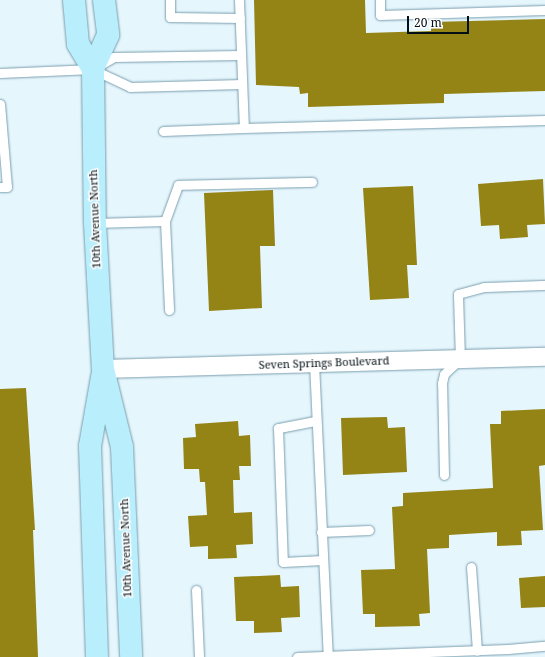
<!DOCTYPE html>
<style>
body{margin:0}
#map{position:relative;width:545px;height:657px;overflow:hidden;background:#e6f6fd;font-family:"Noto Serif",serif}
div>[style]{position:absolute}
.building>*{inset:0;background:#948315}
.roads{filter:drop-shadow(0 0 1px #799fae) drop-shadow(0 0 1px #799fae)}
.lane>*{height:9px;margin:-4.5px;padding:0 4.5px;transform-origin:4.5px;border-radius:4.5px;background:#fff}
.street>*{height:18px;margin:-9px;padding:0 9px;transform-origin:9px;border-radius:9px;background:#fff}
.secondary>*{height:22px;margin:-11px;padding:0 11px;transform-origin:11px;border-radius:11px;background:#b9eefd}
span{translate:-50% -50%;white-space:nowrap;text-align:center;line-height:1.15;-webkit-text-stroke:3px #fff;paint-order:stroke}
.street-label{font-size:11px;color:#020f14}
.scale{position:absolute;left:407px;top:16px;width:62px;height:18px;box-sizing:border-box;border:2px solid #020f14;border-top:0;padding-left:5px;font-size:12px;line-height:14px;white-space:nowrap;color:#020f14;-webkit-text-stroke:3px #fff;paint-order:stroke}
</style>
<div id="map">
<div class="building">
<i style="clip-path:polygon(254px 0,365px 0,366px 33px,431px 31px,431px 22px,545px 19px,545px 91px,444px 94px,444px 103px,308px 107px,308px 93px,300px 94px,299px 87px,256px 85px)"></i>
<i style="clip-path:polygon(543px 179px,545px 224px,527px 225px,528px 237px,500px 239px,499px 225px,481px 226px,478px 184px)"></i>
<i style="clip-path:polygon(413px 186px,417px 265px,407px 265px,409px 298px,370px 300px,363px 188px)"></i>
<i style="clip-path:polygon(273px 190px,275px 246px,260px 246px,262px 308px,209px 311px,204px 193px)"></i>
<i style="clip-path:polygon(26px 388px,35px 530px,33px 530px,38px 657px,0 657px,0 389px)"></i>
<i style="clip-path:polygon(545px 409px,545px 465px,539px 466px,543px 530px,521px 531px,522px 545px,497px 546px,497px 532px,449px 535px,449px 548px,427px 549px,430px 613px,419px 614px,420px 626px,375px 627px,375px 614px,363px 614px,361px 570px,395px 569px,392px 507px,403px 506px,403px 493px,493px 488px,490px 424px,501px 424px,501px 411px)"></i>
<i style="clip-path:polygon(387px 417px,388px 428px,405px 427px,407px 472px,343px 475px,341px 418px)"></i>
<i style="clip-path:polygon(238px 421px,239px 436px,250px 435px,251px 466px,239px 466px,240px 480px,233px 480px,234px 513px,252px 512px,253px 544px,236px 545px,237px 558px,208px 559px,208px 546px,190px 547px,188px 516px,207px 515px,205px 482px,200px 482px,199px 469px,184px 469px,183px 438px,196px 437px,195px 424px)"></i>
<i style="clip-path:polygon(280px 575px,281px 587px,299px 586px,300px 617px,281px 618px,282px 632px,254px 633px,254px 621px,236px 621px,234px 577px)"></i>
<i style="clip-path:polygon(545px 576px,545px 607px,521px 608px,519px 578px)"></i>
</div>
<div class="roads">
<div class="lane">
<i style="left:170px;top:0;width:17px;rotate:90deg"></i>
<i style="left:170px;top:17px;width:70px;rotate:0.8deg"></i>
<i style="left:239px;top:0;width:128px;rotate:87.8deg"></i>
<i style="left:244px;top:128px;width:301px;rotate:-1.5deg"></i>
<i style="left:380px;top:0;width:15px;rotate:90deg"></i>
<i style="left:380px;top:15px;width:165px;rotate:-1.7deg"></i>
<i style="left:94px;top:70px;width:40px;rotate:25deg"></i>
<i style="left:130px;top:87px;width:112px;rotate:-1.5deg"></i>
<i style="left:0;top:73px;width:93px;rotate:-2.5deg"></i>
<i style="left:93px;top:69px;width:24px;rotate:-30deg"></i>
<i style="left:114px;top:57px;width:127px;rotate:-0.9deg"></i>
<i style="left:0;top:104px;width:83px;rotate:85.2deg"></i>
<i style="left:7px;top:187px;width:7px;rotate:180deg"></i>
<i style="left:163px;top:131px;width:81px;rotate:-2.1deg"></i>
<i style="left:165px;top:221px;width:89px;rotate:87.4deg"></i>
<i style="left:95px;top:223px;width:70px;rotate:-1.6deg"></i>
<i style="left:165px;top:221px;width:38px;rotate:-70deg"></i>
<i style="left:178px;top:185px;width:134px;rotate:-1.3deg"></i>
<i style="left:314px;top:363px;width:293px;rotate:87.3deg"></i>
<i style="left:315px;top:421px;width:38px;rotate:169deg"></i>
<i style="left:278px;top:428px;width:134px;rotate:87.9deg"></i>
<i style="left:283px;top:562px;width:40px;rotate:-2.9deg"></i>
<i style="left:444px;top:475px;width:92px;rotate:-91.2deg"></i>
<i style="left:442px;top:383px;width:9px;rotate:-77deg"></i>
<i style="left:444px;top:374px;width:22px;rotate:-43deg"></i>
<i style="left:460px;top:359px;width:65px;rotate:-91.8deg"></i>
<i style="left:458px;top:294px;width:27px;rotate:-15deg"></i>
<i style="left:484px;top:287px;width:61px;rotate:-1.9deg"></i>
<i style="left:321px;top:532px;width:48px;rotate:-2.4deg"></i>
<i style="left:471px;top:567px;width:84px;rotate:85.9deg"></i>
<i style="left:196px;top:590px;width:67px;rotate:87.4deg"></i>
<i style="left:297px;top:657px;width:211px;rotate:-2.2deg"></i>
<i style="left:508px;top:649px;width:37px;rotate:-5deg"></i>
</div>
<div class="street">
<i style="left:103px;top:369px;width:442px;rotate:-1.6deg"></i>
</div>
<div class="secondary">
<i style="left:74px;top:0;width:44px;rotate:84.8deg"></i>
<i style="left:78px;top:44px;width:29px;rotate:59deg"></i>
<i style="left:104px;top:0;width:35px;rotate:83deg"></i>
<i style="left:108px;top:35px;width:37px;rotate:114deg"></i>
<i style="left:93px;top:69px;width:154px;rotate:89.3deg"></i>
<i style="left:95px;top:223px;width:146px;rotate:86.9deg"></i>
<i style="left:103px;top:369px;width:80px;rotate:76.3deg"></i>
<i style="left:122px;top:447px;width:210px;rotate:87.5deg"></i>
<i style="left:97px;top:657px;width:211px;rotate:-91.9deg"></i>
<i style="left:90px;top:446px;width:70px;rotate:-80.1deg"></i>
</div>
</div>
<div class="street-label">
<span style="left:95px;top:219px;rotate:-92deg">10th Avenue North</span>
<span style="left:324px;top:363px;rotate:-2deg">Seven Springs Boulevard</span>
<span style="left:126px;top:548px;rotate:-92deg">10th Avenue North</span>
</div>
<div class="scale">20 m</div>
</div>
